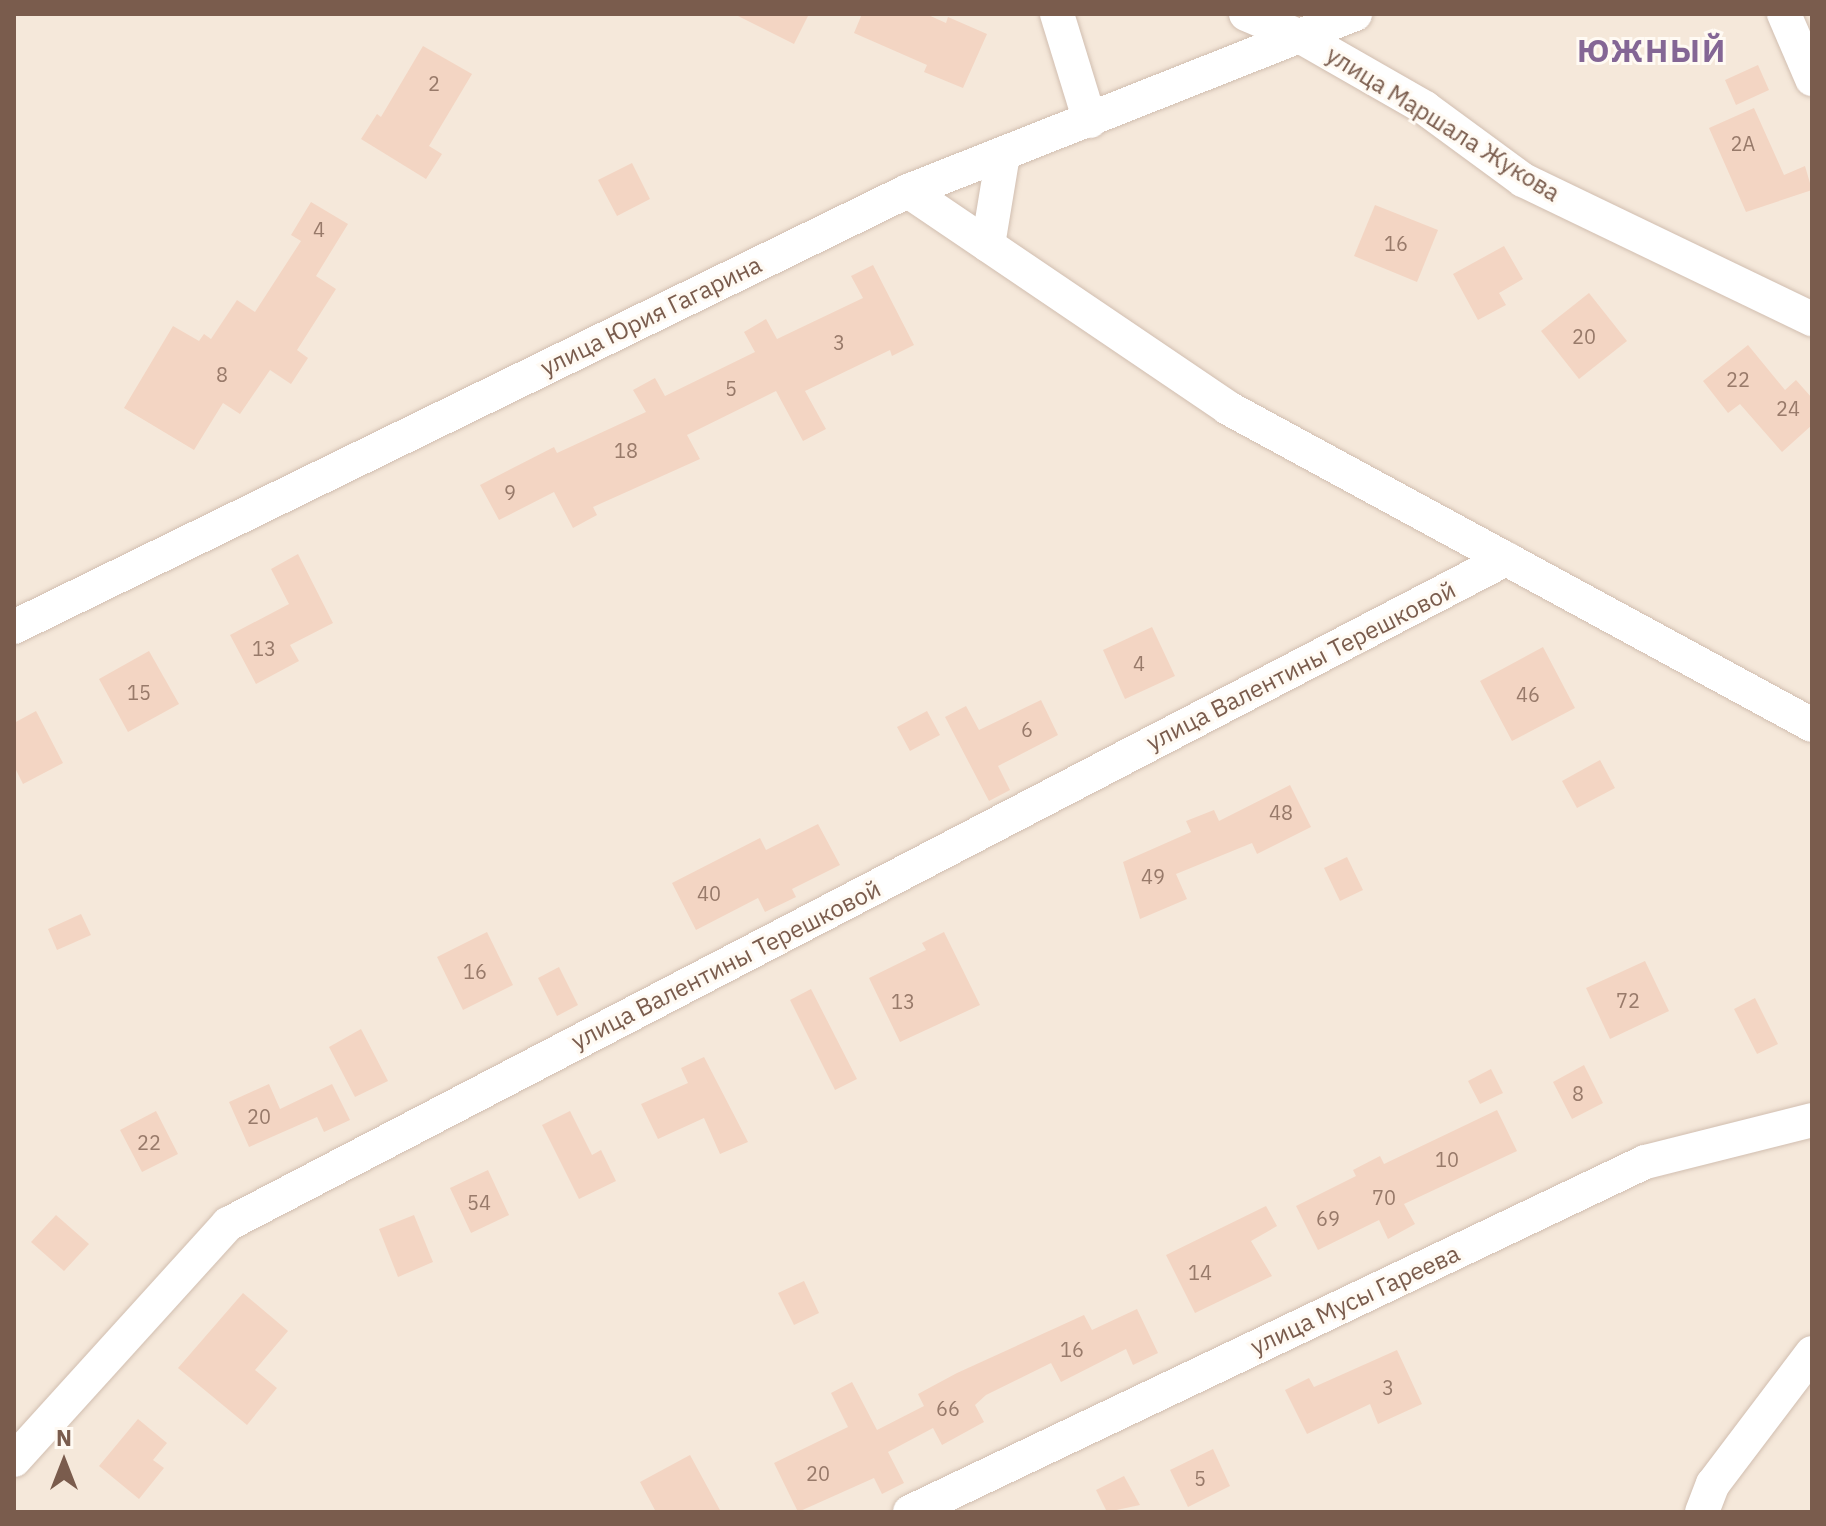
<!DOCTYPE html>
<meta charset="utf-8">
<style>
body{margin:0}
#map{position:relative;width:1826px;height:1526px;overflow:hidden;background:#fdf6ec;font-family:"IBM Plex Sans",sans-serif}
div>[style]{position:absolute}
.residential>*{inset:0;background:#f5e8da}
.building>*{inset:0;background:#f3d5c3}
.roads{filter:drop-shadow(0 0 2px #d1beb0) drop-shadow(0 0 2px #d1beb0)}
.street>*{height:34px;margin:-17px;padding:0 17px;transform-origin:17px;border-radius:17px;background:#fff}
span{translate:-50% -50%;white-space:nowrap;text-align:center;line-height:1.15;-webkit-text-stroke:6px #fffaf3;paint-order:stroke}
.number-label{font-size:20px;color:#987a6a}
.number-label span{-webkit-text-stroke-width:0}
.street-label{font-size:24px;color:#7a5c4d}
.district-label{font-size:32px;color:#846695;font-weight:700;letter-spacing:2px}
.frame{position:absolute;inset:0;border:16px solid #7a5c4d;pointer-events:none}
.north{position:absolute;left:24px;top:1422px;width:80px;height:80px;-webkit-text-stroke:6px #fffaf3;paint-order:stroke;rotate:0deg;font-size:22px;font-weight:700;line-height:32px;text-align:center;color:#7a5c4d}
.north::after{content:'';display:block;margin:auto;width:28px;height:36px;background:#7a5c4d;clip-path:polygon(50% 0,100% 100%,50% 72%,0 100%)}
</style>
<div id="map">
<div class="residential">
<i style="clip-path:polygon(14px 14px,1812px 14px,1812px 1512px,14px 1512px)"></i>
</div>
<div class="building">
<i style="clip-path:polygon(734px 14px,809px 14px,794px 44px)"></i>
<i style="clip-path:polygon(862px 14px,926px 14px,946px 23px,948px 17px,987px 34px,963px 88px,924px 72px,927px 65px,854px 33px)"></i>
<i style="clip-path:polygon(423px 46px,472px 74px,429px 146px,442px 154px,426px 179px,361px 139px,377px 114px,381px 117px)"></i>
<i style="clip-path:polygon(1758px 65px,1769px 90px,1736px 105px,1725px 80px)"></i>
<i style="clip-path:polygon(1754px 108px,1784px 175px,1805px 166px,1812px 190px,1746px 212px,1709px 128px)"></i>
<i style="clip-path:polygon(632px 163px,650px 199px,617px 216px,598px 180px)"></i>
<i style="clip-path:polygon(311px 202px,348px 224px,316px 276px,336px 289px,297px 350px,308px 358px,291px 384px,270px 370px,240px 414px,223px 403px,194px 450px,124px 408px,173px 326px,199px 341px,204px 334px,211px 339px,237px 300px,255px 312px,301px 241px,291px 235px)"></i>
<i style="clip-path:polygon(1375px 205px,1438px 230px,1417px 282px,1354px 256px)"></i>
<i style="clip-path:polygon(1504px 246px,1523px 279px,1499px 293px,1506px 305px,1478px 320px,1453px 274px)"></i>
<i style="clip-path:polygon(873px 265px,914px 345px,892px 356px,890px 350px,805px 391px,826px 429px,803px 441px,776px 391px,687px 435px,700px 459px,593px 507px,597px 515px,573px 528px,554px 492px,499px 520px,480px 485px,554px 447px,557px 453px,646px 412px,633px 390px,655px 378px,665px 396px,755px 352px,744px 332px,766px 319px,777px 339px,863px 298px,851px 276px)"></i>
<i style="clip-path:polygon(1589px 293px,1627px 341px,1579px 379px,1541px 331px)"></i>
<i style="clip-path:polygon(1748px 345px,1785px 390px,1796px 380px,1812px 398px,1812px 425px,1782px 452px,1740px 404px,1728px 413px,1703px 381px)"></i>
<i style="clip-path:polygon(298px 554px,333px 623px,290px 645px,299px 661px,256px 684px,230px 635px,289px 604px,271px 569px)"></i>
<i style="clip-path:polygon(1152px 627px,1175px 676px,1125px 699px,1103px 650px)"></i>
<i style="clip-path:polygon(1543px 647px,1575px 708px,1512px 741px,1480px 681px)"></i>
<i style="clip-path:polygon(149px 651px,179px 704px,128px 732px,99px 679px)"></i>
<i style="clip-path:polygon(1041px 700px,1058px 735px,998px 766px,1010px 790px,989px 801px,945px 717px,966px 706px,979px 730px)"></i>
<i style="clip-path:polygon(36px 711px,63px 763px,23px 784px,14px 766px,14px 723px)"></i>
<i style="clip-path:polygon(927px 711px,940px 735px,910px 751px,897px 727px)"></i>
<i style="clip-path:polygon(1600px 760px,1615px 788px,1577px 808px,1562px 781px)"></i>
<i style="clip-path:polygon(1290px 785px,1311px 827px,1257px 854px,1252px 843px,1176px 874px,1187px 899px,1140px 919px,1123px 862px,1191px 832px,1186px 821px,1214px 810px,1219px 821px)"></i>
<i style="clip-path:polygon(818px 824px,840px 865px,792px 889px,796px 897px,765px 912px,758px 898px,696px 930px,672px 883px,760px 838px,766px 850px)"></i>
<i style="clip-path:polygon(1347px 857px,1363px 890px,1340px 901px,1324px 868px)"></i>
<i style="clip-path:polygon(81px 914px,91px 935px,57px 950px,48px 929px)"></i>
<i style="clip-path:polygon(487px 932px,513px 985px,463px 1010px,437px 957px)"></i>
<i style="clip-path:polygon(944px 932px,980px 1005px,900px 1042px,869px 978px,926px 950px,922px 943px)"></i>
<i style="clip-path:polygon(1645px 961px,1669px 1011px,1610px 1039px,1586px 988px)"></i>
<i style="clip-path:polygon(559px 967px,578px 1005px,557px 1016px,538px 978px)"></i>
<i style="clip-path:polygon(811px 989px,857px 1079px,835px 1090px,790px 1000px)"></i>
<i style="clip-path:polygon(1755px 998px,1778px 1044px,1757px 1054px,1734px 1009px)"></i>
<i style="clip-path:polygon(361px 1029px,388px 1081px,355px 1097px,329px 1047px)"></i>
<i style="clip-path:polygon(704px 1057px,748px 1142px,720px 1154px,704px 1118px,658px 1139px,641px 1104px,688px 1083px,681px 1068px)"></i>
<i style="clip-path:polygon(1584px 1065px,1603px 1103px,1572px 1119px,1553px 1082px)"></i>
<i style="clip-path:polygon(1491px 1069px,1503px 1093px,1480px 1104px,1468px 1081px)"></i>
<i style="clip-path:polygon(269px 1084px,280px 1109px,332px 1084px,350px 1120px,324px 1132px,317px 1117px,249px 1147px,229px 1102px)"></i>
<i style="clip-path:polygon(1497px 1110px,1517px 1151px,1404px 1204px,1415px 1224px,1388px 1239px,1379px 1220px,1318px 1250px,1296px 1206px,1356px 1176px,1353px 1170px,1380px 1156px,1384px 1164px)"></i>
<i style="clip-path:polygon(156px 1111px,178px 1154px,142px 1172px,120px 1130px)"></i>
<i style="clip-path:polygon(570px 1111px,592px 1155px,601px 1150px,616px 1181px,579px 1199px,542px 1125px)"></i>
<i style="clip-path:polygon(488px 1170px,509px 1215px,471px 1233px,450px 1188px)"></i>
<i style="clip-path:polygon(1266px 1206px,1277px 1226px,1251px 1241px,1272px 1276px,1195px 1313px,1166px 1255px)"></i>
<i style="clip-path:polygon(56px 1215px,89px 1244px,64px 1271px,31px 1242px)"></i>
<i style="clip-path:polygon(414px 1215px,433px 1262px,398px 1277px,379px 1229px)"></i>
<i style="clip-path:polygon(804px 1281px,819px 1313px,794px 1325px,778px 1293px)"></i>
<i style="clip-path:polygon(243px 1293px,288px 1331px,255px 1370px,277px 1388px,247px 1425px,178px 1368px)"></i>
<i style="clip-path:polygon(1137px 1309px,1158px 1353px,1133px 1365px,1126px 1349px,1061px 1382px,1051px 1363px,986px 1395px,975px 1405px,984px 1422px,942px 1445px,933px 1428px,888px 1452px,904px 1483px,882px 1494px,874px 1478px,798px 1512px,774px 1463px,848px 1427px,831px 1393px,852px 1382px,877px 1430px,924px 1406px,918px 1394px,957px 1373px,1084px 1315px,1092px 1330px)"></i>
<i style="clip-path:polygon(1397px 1350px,1422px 1404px,1378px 1424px,1370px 1404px,1307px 1434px,1285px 1390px,1309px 1378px,1314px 1387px)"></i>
<i style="clip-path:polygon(138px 1419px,167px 1443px,153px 1460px,164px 1468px,139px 1499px,99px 1466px)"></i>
<i style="clip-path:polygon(1213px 1449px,1230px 1486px,1188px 1507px,1170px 1470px)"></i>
<i style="clip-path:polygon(690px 1455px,721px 1512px,656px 1512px,640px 1482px)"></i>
<i style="clip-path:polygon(1124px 1476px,1140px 1505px,1107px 1512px,1096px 1490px)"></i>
</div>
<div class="roads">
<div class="street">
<i style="left:1057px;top:14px;width:112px;rotate:72.9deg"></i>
<i style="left:1246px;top:14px;width:62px;rotate:22.8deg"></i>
<i style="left:1303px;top:38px;width:141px;rotate:29.8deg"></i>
<i style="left:1425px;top:108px;width:122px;rotate:36.3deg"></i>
<i style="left:1523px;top:180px;width:321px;rotate:25.7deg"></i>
<i style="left:1784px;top:14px;width:71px;rotate:66.7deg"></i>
<i style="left:908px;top:191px;width:387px;rotate:34.1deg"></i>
<i style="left:1228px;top:408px;width:664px;rotate:28.49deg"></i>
<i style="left:988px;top:245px;width:92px;rotate:-80.6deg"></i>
<i style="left:14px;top:627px;width:995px;rotate:-26deg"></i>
<i style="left:908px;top:191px;width:481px;rotate:-21.6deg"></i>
<i style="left:14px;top:1460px;width:319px;rotate:-47.8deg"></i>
<i style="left:228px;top:1224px;width:1441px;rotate:-27.49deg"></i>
<i style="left:910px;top:1512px;width:814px;rotate:-25.46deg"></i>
<i style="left:1645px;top:1162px;width:172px;rotate:-14.1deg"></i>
<i style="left:1702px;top:1512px;width:30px;rotate:-69deg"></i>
<i style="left:1713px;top:1484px;width:164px;rotate:-52.9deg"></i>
</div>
</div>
<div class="number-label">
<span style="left:434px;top:83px">2</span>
<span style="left:1743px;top:143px">2А</span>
<span style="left:319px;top:229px">4</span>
<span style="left:1396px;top:243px">16</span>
<span style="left:1584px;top:336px">20</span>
<span style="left:839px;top:342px">3</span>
<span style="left:222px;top:374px">8</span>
<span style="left:1738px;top:379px">22</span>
<span style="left:731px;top:388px">5</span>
<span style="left:1788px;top:408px">24</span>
<span style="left:626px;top:450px">18</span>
<span style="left:510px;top:492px">9</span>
<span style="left:264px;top:648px">13</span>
<span style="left:1139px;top:663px">4</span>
<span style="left:139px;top:692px">15</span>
<span style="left:1528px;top:694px">46</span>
<span style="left:1027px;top:729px">6</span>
<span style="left:1281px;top:812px">48</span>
<span style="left:1153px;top:876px">49</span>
<span style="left:709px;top:893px">40</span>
<span style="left:475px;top:971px">16</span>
<span style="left:1628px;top:1000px">72</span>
<span style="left:903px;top:1001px">13</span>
<span style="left:1578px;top:1093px">8</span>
<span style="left:259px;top:1116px">20</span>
<span style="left:149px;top:1142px">22</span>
<span style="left:1447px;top:1159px">10</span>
<span style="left:1384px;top:1197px">70</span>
<span style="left:479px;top:1202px">54</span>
<span style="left:1328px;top:1218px">69</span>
<span style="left:1200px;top:1272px">14</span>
<span style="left:1072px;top:1349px">16</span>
<span style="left:1388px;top:1387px">3</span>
<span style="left:948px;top:1408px">66</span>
<span style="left:818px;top:1473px">20</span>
<span style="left:1200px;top:1478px">5</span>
</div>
<div class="street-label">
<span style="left:1443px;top:124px;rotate:32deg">улица Маршала Жукова</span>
<span style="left:651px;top:316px;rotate:-26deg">улица Юрия Гагарина</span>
<span style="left:1301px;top:666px;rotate:-27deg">улица Валентины Терешковой</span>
<span style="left:726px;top:965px;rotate:-27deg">улица Валентины Терешковой</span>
<span style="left:1355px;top:1300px;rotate:-25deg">улица Мусы Гареева</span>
</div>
<div class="district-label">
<span style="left:1652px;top:50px">ЮЖНЫЙ</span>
</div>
<div class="frame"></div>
<div class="north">N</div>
</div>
